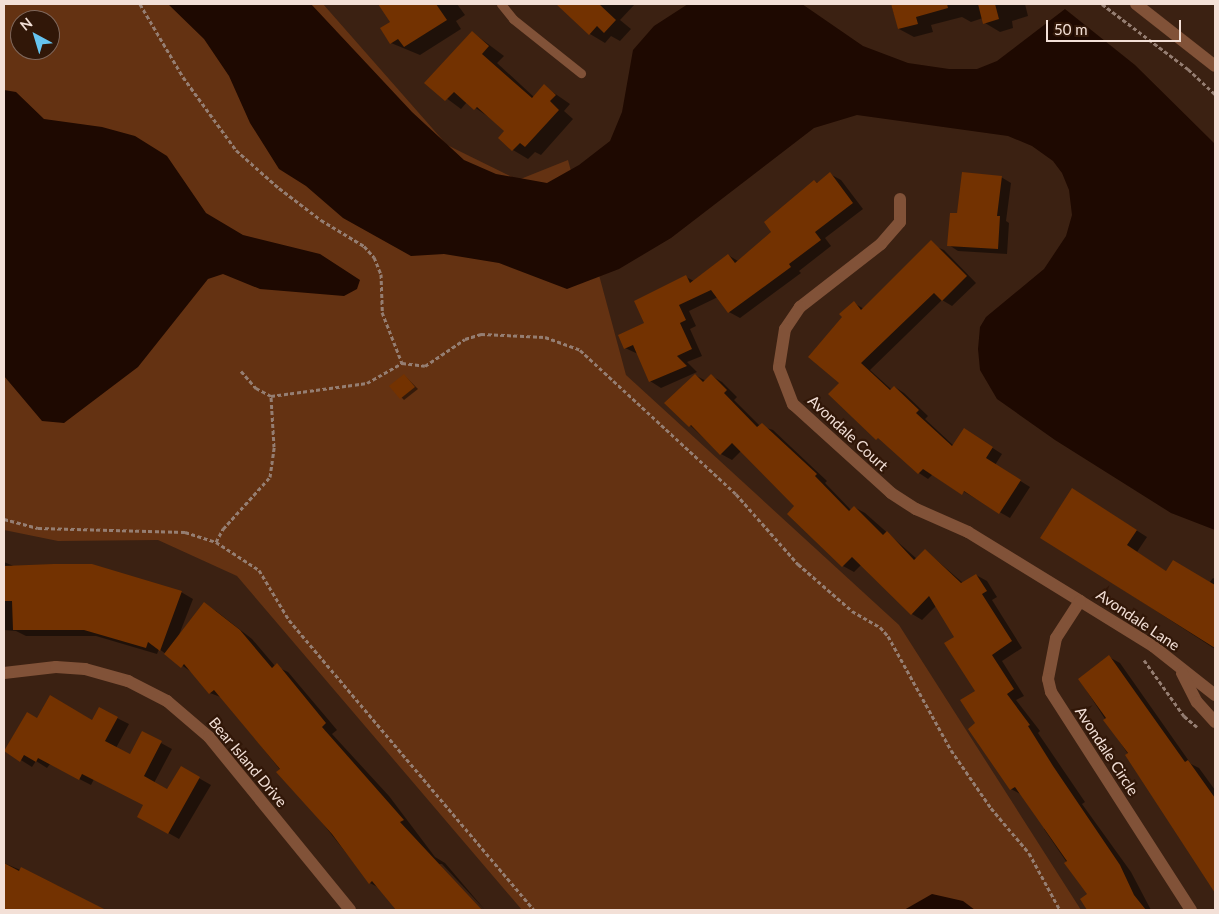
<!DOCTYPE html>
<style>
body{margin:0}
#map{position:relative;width:1219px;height:914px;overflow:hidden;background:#3b2112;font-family:Lato,sans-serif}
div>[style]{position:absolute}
.green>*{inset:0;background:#643212}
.water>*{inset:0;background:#1e0901}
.shadow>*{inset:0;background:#0007}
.building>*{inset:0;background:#733201}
.path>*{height:3px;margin-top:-1.5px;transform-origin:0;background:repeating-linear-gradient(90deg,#957e72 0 4px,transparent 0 6.5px)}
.service>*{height:9px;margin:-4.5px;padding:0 4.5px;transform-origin:4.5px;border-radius:4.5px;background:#815238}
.minor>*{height:12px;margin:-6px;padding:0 6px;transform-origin:6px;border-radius:6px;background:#815238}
span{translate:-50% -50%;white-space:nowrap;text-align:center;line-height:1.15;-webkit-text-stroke:4.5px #311708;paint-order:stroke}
.street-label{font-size:15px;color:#f3e0d7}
.frame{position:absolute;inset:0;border:5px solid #f3e0d7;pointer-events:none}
.north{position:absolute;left:10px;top:10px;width:50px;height:50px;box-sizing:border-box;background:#311708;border:1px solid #7f675b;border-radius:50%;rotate:321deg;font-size:14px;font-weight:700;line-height:20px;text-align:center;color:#f3e0d7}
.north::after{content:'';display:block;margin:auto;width:18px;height:22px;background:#66c4ef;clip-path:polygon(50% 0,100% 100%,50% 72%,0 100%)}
.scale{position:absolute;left:1046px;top:20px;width:135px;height:22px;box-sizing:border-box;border:2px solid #f3e0d7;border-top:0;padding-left:6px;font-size:15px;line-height:18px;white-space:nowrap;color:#f3e0d7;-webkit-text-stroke:4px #311708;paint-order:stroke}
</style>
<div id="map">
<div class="green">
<i style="clip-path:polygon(evenodd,4px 4px,323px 4px,447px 145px,518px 180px,568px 160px,626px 375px,899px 625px,1081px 910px,522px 910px,237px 576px,158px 540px,58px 541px,4px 530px,4px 4px,20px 20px,50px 20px,50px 50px,20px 50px,20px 20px)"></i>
</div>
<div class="water">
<i style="clip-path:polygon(168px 4px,311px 4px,412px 112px,464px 160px,496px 174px,547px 183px,579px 165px,610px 141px,622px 112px,633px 50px,654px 26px,688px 4px,802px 4px,863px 46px,908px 63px,949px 69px,977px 69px,997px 61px,1065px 9px,1135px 65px,1215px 144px,1215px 530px,1171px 513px,1055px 440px,997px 399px,980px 370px,978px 349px,980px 327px,986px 317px,1044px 269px,1066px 236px,1072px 215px,1069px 190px,1062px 173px,1053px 161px,1032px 146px,1008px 136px,857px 115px,814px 128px,671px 238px,619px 269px,567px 289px,499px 263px,444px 254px,411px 256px,343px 218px,306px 186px,279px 169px,250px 123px,229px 76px,204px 39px)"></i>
<i style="clip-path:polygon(4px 90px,16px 92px,44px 119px,102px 127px,135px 136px,167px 156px,206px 213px,243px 235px,320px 254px,360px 280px,357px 289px,344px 296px,260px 289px,223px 274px,208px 279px,138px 367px,64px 423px,42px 421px,4px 376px)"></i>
<i style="clip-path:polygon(932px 894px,963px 901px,975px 910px,904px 910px)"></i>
</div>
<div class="shadow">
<i style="clip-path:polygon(380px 4px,457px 4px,465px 15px,456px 21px,461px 29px,420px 55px,391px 43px,392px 22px)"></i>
<i style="clip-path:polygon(558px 4px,635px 4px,620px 20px,631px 29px,620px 41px,611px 36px,605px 43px,590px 34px)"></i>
<i style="clip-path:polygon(891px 4px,1025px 4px,1028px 16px,1012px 21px,1013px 28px,1000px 32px,985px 23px,983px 18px,971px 22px,962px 17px,931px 25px,933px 32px,914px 37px,899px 29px)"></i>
<i style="clip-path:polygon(472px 32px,504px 56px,497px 63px,534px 97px,544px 86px,570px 104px,564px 111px,573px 119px,541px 155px,535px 152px,528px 159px,513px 150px,506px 131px,490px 118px,467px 102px,461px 109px,426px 83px)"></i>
<i style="clip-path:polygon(830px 174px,841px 180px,863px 209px,825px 238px,831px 246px,799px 271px,801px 273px,740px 318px,729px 312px,718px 297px,689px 311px,696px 326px,690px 329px,702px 356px,687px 362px,697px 372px,661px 388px,650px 381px,638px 354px,625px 348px,646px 323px,686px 277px,694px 281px,728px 255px,738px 261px,773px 232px,814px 181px,818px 183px)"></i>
<i style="clip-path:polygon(1001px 177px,1011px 183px,1006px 221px,1009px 223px,1007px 254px,958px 251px,949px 245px,958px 214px)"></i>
<i style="clip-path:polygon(929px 244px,944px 250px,976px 283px,952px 306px,942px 300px,870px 370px,892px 390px,895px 387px,904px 393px,928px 416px,925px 419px,954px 446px,974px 436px,1002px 454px,995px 465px,1030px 487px,1010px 518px,933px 474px,928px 479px,919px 473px,841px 383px,854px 303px,864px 309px)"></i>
<i style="clip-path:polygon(404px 375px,418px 389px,404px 400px,391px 386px)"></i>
<i style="clip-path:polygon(695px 375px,706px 381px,712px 376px,722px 382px,737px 397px,734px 400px,760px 426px,773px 430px,827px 481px,825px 483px,851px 510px,854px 507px,865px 513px,917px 559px,925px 550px,963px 583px,976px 575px,987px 581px,997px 597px,992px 600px,1022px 648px,1002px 661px,1024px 696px,1016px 700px,1040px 731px,1038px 733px,1085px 802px,1082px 804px,1131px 872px,1151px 910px,1089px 910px,1082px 899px,1089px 895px,1044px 829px,1046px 827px,1022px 795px,1011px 789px,977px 724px,976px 691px,955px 637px,936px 606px,922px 620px,912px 614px,861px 565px,854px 572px,843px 566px,796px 506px,741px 451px,732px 460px,721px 454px,666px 403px)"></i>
<i style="clip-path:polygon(1083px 496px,1147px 537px,1137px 552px,1167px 572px,1209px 583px,1213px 578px,1215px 579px,1215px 649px,1042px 537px)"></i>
<i style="clip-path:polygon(4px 562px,16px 567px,181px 592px,193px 599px,179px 635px,204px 604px,216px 611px,252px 639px,275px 666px,288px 672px,337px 730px,332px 734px,389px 796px,435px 857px,445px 863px,485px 910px,442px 864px,439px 864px,478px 910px,397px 910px,379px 888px,370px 883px,223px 698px,210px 693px,194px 674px,159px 649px,157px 654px,96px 636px,26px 636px,16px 631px,4px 630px)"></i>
<i style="clip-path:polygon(1109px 657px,1120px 663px,1191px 764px,1199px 768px,1215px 790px,1215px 888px,1079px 679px)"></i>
<i style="clip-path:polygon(117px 718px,129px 724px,116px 748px,131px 756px,161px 743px,172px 749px,154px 783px,168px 791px,181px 768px,211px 785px,179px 839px,138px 816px,145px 805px,94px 779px,91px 785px,50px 764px,47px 768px,36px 761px,32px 767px,5px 750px,37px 719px,92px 722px)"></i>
<i style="clip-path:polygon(4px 863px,58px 886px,100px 910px,4px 910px)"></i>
</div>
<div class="building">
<i style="clip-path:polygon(378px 4px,436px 4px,447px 20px,404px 47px,398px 39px,390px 44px,380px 28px,390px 22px)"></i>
<i style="clip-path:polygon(556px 4px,599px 4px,616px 20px,604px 33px,597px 26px,589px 35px)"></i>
<i style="clip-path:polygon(891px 4px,947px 4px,948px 8px,916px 17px,918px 24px,898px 29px)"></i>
<i style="clip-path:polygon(978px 4px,995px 4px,999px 19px,983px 24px)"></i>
<i style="clip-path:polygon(472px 31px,489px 46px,482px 54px,532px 98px,544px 84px,556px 95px,550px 101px,559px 110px,525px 147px,520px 143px,512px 151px,498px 138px,504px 131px,477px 107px,474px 110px,454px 92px,445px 101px,424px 83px)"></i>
<i style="clip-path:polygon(830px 172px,853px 203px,815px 232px,821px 240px,789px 264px,791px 267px,728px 313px,711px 290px,679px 305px,686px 320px,680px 323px,692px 349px,677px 356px,687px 366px,649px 382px,633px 345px,624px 349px,618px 335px,644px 323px,634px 301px,686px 275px,690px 283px,728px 254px,735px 263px,771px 232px,764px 222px,814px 180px,817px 183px)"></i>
<i style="clip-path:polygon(962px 172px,1002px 176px,997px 216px,1000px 216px,998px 249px,947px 246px,950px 213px,957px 213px)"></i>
<i style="clip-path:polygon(931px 240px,967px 276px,942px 301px,934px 293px,861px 363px,890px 390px,894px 386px,919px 410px,916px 413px,952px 446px,964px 428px,993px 447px,986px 458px,1021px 480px,999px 514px,964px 491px,962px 495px,923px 469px,918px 474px,878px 438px,876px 440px,828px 394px,839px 383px,808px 357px,842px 317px,839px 314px,854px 301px,861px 310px)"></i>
<i style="clip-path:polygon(404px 374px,415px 387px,400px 399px,389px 386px)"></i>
<i style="clip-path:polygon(695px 374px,703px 382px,711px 374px,727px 390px,724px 393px,757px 427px,762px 423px,817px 474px,815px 476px,849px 511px,854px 506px,883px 535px,887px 531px,914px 560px,925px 549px,961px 583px,976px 574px,987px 591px,982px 594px,1012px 641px,992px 655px,1014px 689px,1007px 694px,1030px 725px,1028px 726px,1053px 766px,1120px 865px,1134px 895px,1146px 910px,1087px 910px,1080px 899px,1087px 894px,1064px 863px,1067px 861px,1015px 787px,1010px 790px,968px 729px,975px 723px,960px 700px,975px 691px,944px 643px,954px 637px,929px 596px,911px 615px,852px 557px,842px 567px,787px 514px,794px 506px,732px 443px,720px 455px,691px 425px,689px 427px,664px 403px)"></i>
<i style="clip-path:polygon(1072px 488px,1137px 530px,1127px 545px,1166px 571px,1173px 560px,1215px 585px,1215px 648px,1040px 538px)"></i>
<i style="clip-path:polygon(54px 564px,92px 564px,182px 591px,160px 651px,148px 642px,146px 648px,84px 630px,13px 630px,12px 601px,4px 601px,4px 566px)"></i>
<i style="clip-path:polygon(204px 602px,240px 630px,272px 668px,277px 663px,326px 723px,322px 727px,404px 820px,400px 822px,482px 910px,396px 910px,372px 881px,369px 884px,332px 834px,276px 772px,280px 769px,214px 690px,209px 694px,184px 664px,181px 668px,164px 654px)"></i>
<i style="clip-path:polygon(1109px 655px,1185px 762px,1188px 760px,1215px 798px,1215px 893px,1125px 755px,1128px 753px,1103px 720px,1106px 718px,1078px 679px)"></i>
<i style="clip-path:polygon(50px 695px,92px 720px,99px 707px,118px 717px,105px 741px,130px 754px,142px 731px,162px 741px,144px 776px,167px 789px,181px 766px,200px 777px,168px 834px,137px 817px,143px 805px,82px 774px,79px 780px,38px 758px,36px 762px,24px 755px,20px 762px,4px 751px,27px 712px,37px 718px)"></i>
<i style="clip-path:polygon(4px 863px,19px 871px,21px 867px,106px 910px,4px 910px)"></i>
</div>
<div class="path">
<i style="left:140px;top:4px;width:85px;rotate:59.5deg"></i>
<i style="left:183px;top:77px;width:90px;rotate:54deg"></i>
<i style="left:236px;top:150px;width:57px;rotate:41.5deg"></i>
<i style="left:279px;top:188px;width:53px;rotate:37.3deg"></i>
<i style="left:321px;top:220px;width:50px;rotate:31.2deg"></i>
<i style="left:364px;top:246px;width:15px;rotate:48deg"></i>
<i style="left:374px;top:257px;width:18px;rotate:68deg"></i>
<i style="left:381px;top:274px;width:38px;rotate:88deg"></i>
<i style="left:382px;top:312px;width:55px;rotate:68.6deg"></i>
<i style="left:1102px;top:4px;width:108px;rotate:37.1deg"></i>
<i style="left:1188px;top:69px;width:37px;rotate:43deg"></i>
<i style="left:241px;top:371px;width:23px;rotate:49deg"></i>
<i style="left:256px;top:388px;width:17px;rotate:28deg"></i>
<i style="left:271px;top:396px;width:97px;rotate:-7.7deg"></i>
<i style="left:367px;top:383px;width:40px;rotate:-29.7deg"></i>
<i style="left:402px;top:363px;width:23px;rotate:7deg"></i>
<i style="left:425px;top:366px;width:48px;rotate:-34deg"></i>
<i style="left:465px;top:339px;width:17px;rotate:-17deg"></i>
<i style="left:481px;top:334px;width:64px;rotate:2.7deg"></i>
<i style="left:545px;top:337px;width:37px;rotate:20deg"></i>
<i style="left:580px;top:350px;width:212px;rotate:42.7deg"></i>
<i style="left:736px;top:494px;width:94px;rotate:48.5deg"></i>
<i style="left:798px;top:564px;width:72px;rotate:41deg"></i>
<i style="left:852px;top:611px;width:32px;rotate:30deg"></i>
<i style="left:880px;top:627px;width:12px;rotate:48deg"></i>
<i style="left:888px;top:636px;width:130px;rotate:61.1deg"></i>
<i style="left:951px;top:750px;width:70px;rotate:55.4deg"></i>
<i style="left:991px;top:808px;width:59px;rotate:49.8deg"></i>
<i style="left:1029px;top:853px;width:65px;rotate:61.5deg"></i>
<i style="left:4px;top:519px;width:35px;rotate:15deg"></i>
<i style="left:38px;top:528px;width:147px;rotate:1.6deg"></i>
<i style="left:185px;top:532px;width:33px;rotate:18deg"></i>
<i style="left:216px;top:542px;width:51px;rotate:33.1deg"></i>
<i style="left:259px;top:570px;width:58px;rotate:59deg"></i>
<i style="left:289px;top:620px;width:380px;rotate:49.8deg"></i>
<i style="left:216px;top:542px;width:15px;rotate:-62deg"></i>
<i style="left:223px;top:529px;width:70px;rotate:-47.9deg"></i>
<i style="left:270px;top:477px;width:30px;rotate:-82deg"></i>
<i style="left:274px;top:447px;width:51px;rotate:-93.4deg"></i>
<i style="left:1144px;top:660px;width:69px;rotate:54.5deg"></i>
<i style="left:1184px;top:716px;width:17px;rotate:40deg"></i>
</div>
<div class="service">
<i style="left:501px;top:4px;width:19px;rotate:51deg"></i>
<i style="left:513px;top:19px;width:87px;rotate:38.5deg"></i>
</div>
<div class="minor">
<i style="left:1136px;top:4px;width:100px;rotate:38.1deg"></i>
<i style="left:900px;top:199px;width:23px;rotate:90deg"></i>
<i style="left:900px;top:222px;width:29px;rotate:131deg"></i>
<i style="left:881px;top:244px;width:103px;rotate:142.1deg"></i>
<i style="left:800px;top:307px;width:27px;rotate:124deg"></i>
<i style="left:785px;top:329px;width:39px;rotate:99deg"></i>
<i style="left:779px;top:368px;width:39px;rotate:69deg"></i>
<i style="left:793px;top:404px;width:132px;rotate:42.2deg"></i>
<i style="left:891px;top:493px;width:30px;rotate:33deg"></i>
<i style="left:916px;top:509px;width:57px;rotate:23.9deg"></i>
<i style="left:968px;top:532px;width:132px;rotate:31.6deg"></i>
<i style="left:1080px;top:601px;width:86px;rotate:31.7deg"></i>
<i style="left:1153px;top:646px;width:79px;rotate:38.3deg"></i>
<i style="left:1080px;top:601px;width:44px;rotate:123deg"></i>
<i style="left:1056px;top:638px;width:42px;rotate:101deg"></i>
<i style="left:1048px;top:679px;width:13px;rotate:77deg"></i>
<i style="left:1051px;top:692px;width:259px;rotate:57.3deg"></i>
<i style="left:4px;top:673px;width:52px;rotate:-6.6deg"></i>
<i style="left:56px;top:667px;width:29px;rotate:4deg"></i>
<i style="left:85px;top:669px;width:45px;rotate:15.6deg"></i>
<i style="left:128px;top:681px;width:44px;rotate:27.1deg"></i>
<i style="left:167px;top:701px;width:55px;rotate:40.6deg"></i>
<i style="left:209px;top:737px;width:223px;rotate:50.8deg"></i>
<i style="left:1182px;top:673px;width:33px;rotate:63deg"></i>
<i style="left:1197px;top:702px;width:27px;rotate:48deg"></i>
</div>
<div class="street-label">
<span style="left:848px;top:433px;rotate:43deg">Avondale Court</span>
<span style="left:1138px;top:620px;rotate:34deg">Avondale Lane</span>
<span style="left:1107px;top:751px;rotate:57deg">Avondale Circle</span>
<span style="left:248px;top:762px;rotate:50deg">Bear Island Drive</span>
</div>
<div class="frame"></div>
<div class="north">N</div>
<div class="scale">50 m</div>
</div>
